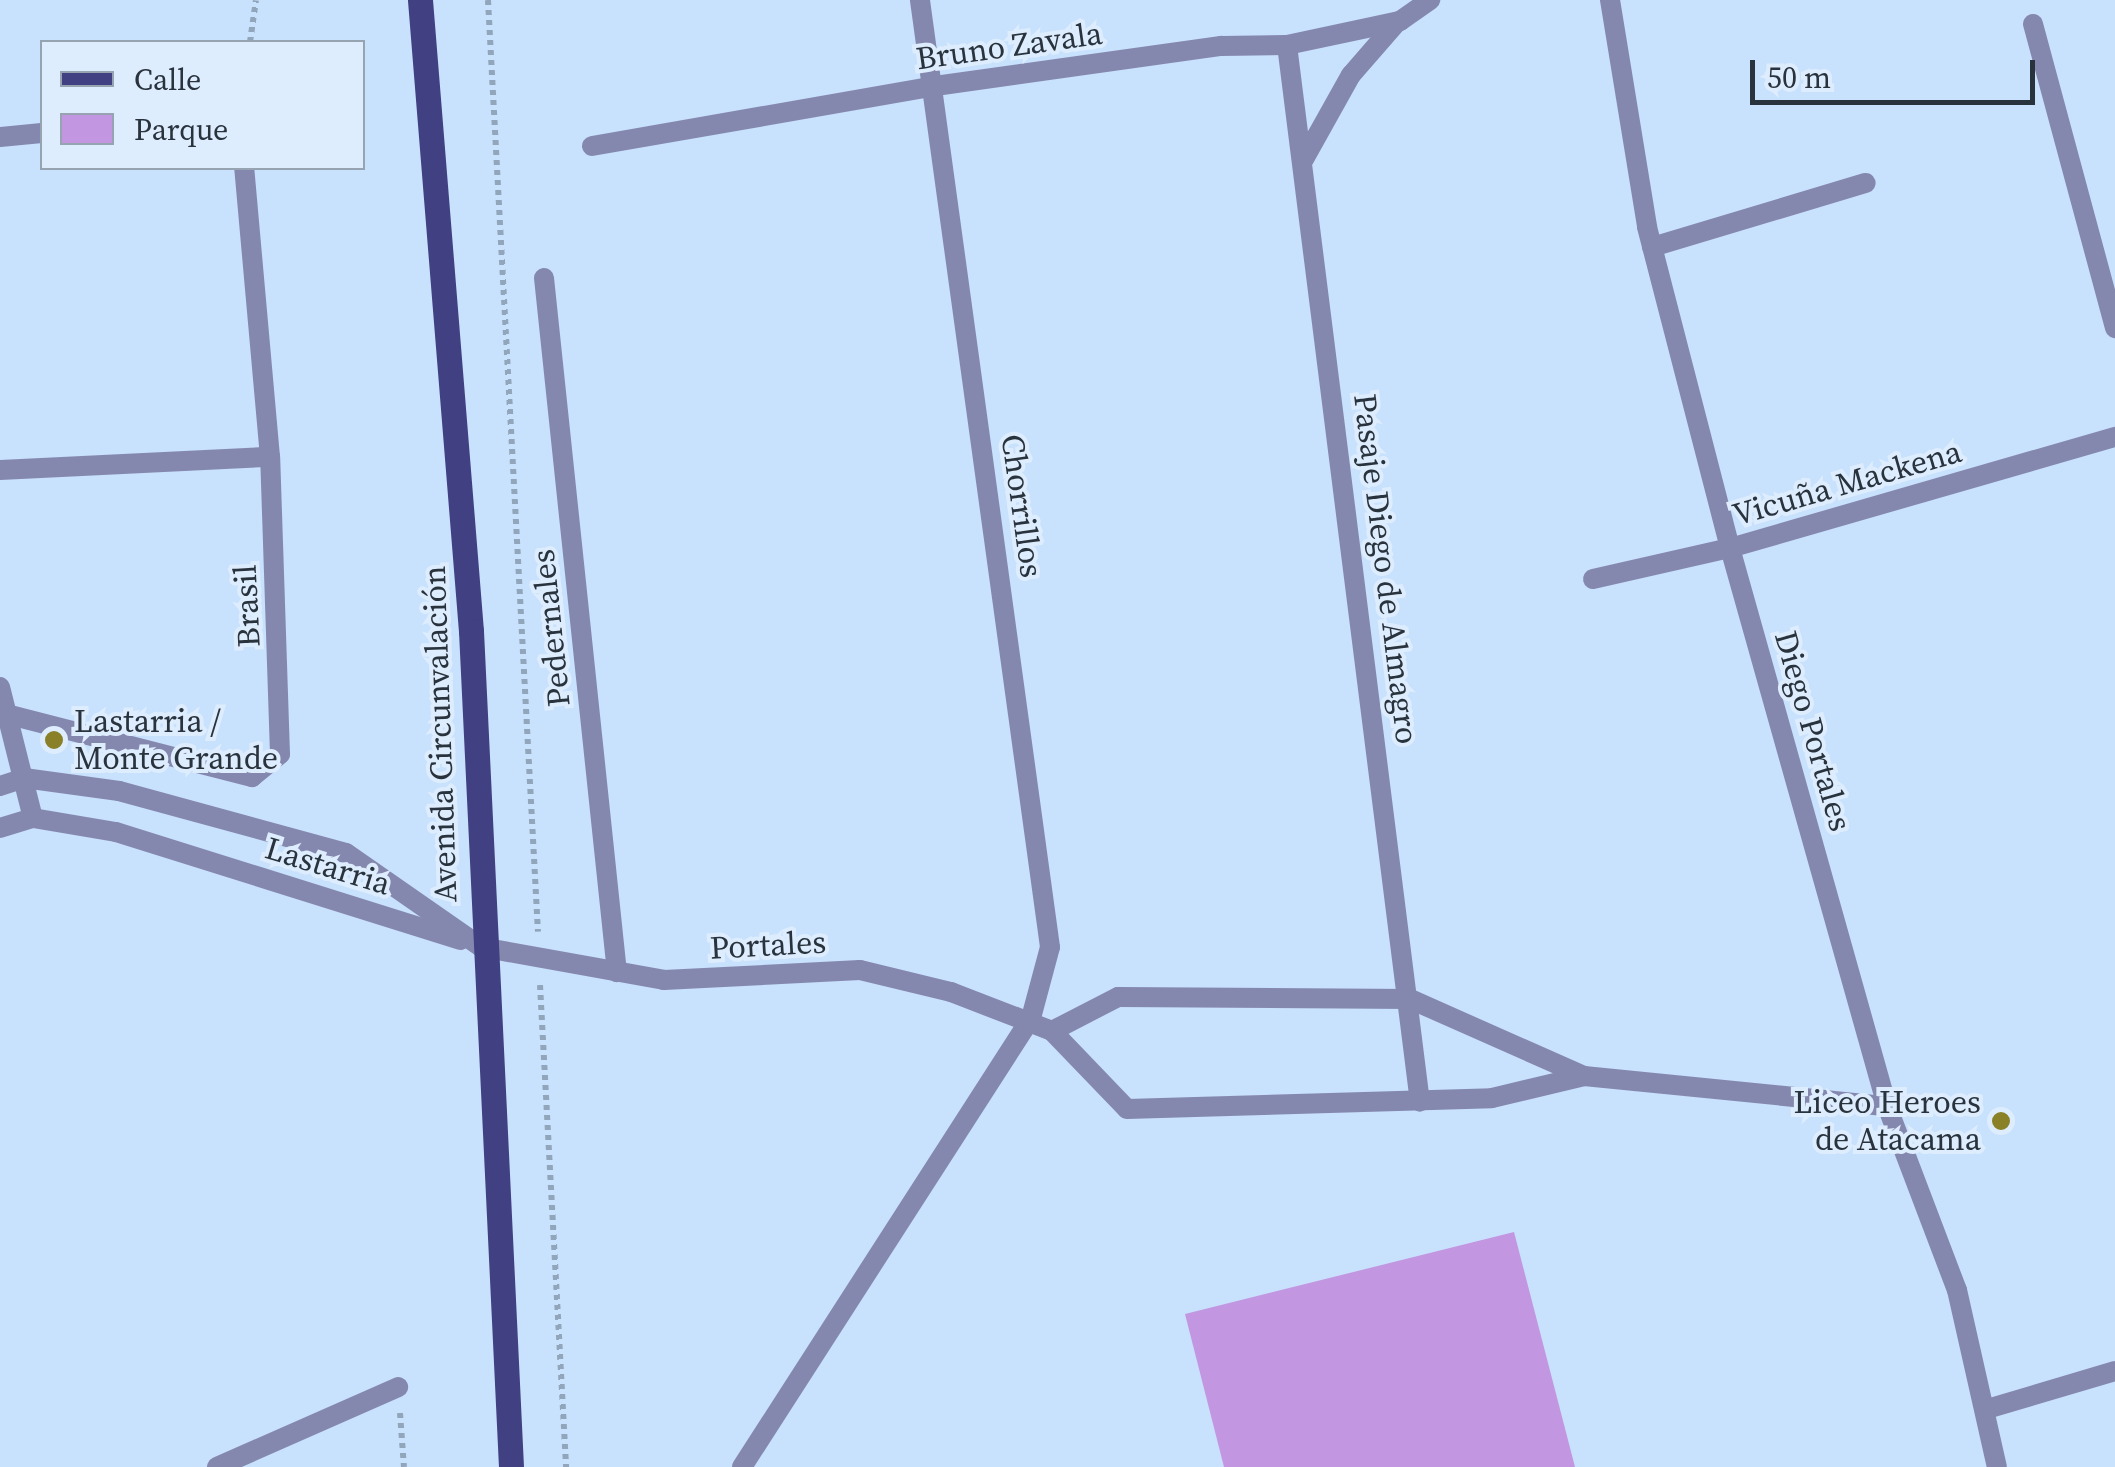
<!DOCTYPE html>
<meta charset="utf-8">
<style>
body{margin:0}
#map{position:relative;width:2115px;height:1467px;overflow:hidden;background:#c8e1fd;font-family:"Source Serif 4",serif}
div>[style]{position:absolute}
.green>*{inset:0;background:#c296e0}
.path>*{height:6px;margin-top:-3px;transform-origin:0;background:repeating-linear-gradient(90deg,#91a5bb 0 5px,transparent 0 10px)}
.minor>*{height:20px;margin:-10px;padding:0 10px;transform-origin:10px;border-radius:10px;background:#8588ae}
.tertiary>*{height:20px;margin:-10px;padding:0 10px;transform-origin:10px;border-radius:10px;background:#8588ae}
.primary>*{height:25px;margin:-12.5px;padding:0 12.5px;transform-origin:12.5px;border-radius:12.5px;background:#414082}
.dots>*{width:28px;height:28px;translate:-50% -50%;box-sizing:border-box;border:5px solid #deedfe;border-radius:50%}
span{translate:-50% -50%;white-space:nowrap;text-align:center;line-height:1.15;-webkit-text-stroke:8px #deedfe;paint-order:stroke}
.street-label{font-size:32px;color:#29333d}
.poi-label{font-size:32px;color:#29333d}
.left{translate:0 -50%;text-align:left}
.right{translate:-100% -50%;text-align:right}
.legend{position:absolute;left:40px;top:40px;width:325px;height:130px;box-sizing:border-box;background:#deedfe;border:2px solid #96a3b1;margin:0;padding:12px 18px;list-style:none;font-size:30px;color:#29333d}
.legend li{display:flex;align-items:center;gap:20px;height:50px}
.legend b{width:50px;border:2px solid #96a3b1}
.scale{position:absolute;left:1750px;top:60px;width:285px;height:45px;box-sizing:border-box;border:5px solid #29333d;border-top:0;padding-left:12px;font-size:30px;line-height:35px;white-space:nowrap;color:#29333d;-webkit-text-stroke:8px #deedfe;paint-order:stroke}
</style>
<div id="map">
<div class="green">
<i style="clip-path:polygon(1514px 1232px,1575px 1467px,1224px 1467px,1185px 1314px)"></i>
</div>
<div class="path">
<i style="left:488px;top:0;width:933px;rotate:86.93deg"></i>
<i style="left:250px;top:42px;width:42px;rotate:-81.9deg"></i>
<i style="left:540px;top:985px;width:483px;rotate:86.9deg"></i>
<i style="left:400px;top:1413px;width:54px;rotate:85.8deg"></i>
</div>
<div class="minor">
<i style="left:1610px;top:0;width:230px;rotate:80.7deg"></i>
<i style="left:1647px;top:227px;width:332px;rotate:75.5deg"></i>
<i style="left:1730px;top:548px;width:580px;rotate:74.29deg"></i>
<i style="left:1887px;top:1106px;width:197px;rotate:69.2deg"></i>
<i style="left:1957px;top:1290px;width:181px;rotate:77.3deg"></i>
<i style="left:2033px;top:24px;width:315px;rotate:74.9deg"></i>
<i style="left:1287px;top:45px;width:1065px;rotate:82.83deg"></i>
<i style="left:0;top:137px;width:42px;rotate:-5.4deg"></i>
<i style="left:592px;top:146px;width:348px;rotate:-9.9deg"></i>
<i style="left:935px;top:86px;width:289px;rotate:-8deg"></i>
<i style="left:1221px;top:46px;width:66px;rotate:-0.9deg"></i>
<i style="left:1287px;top:45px;width:116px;rotate:-12deg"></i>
<i style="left:1400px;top:21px;width:37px;rotate:-35deg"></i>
<i style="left:1304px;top:159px;width:96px;rotate:-60.8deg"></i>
<i style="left:1351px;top:75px;width:70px;rotate:-49deg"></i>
<i style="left:1652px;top:247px;width:223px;rotate:-16.7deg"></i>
<i style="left:544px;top:278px;width:698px;rotate:84deg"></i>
<i style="left:0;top:470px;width:270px;rotate:-2.8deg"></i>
<i style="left:1593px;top:579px;width:140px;rotate:-12.8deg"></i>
<i style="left:1730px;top:548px;width:401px;rotate:-16.1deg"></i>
<i style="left:0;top:687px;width:135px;rotate:75.9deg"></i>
<i style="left:10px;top:715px;width:250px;rotate:14.4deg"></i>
<i style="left:252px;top:777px;width:36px;rotate:-39deg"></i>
<i style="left:280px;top:754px;width:297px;rotate:-91.9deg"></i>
<i style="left:270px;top:457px;width:290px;rotate:-95.1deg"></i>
<i style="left:481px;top:947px;width:186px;rotate:10.2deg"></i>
<i style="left:664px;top:980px;width:196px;rotate:-2.9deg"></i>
<i style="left:860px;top:970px;width:94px;rotate:13.6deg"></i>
<i style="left:951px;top:992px;width:108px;rotate:21.1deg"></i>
<i style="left:1052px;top:1031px;width:108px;rotate:46.1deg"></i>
<i style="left:1127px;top:1109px;width:365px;rotate:-1.7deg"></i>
<i style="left:1492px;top:1098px;width:95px;rotate:-13.4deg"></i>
<i style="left:1052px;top:1031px;width:74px;rotate:-27.3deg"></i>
<i style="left:1118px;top:997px;width:292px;rotate:0.4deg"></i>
<i style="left:1410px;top:999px;width:190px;rotate:23.9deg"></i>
<i style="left:1584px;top:1076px;width:304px;rotate:5.7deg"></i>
<i style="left:1987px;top:1409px;width:134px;rotate:-16.5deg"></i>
<i style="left:217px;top:1467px;width:198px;rotate:-23.8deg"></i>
<i style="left:742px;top:1467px;width:534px;rotate:-57.23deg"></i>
<i style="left:1031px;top:1018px;width:73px;rotate:-75deg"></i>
<i style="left:1050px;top:947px;width:956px;rotate:-97.82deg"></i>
</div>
<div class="tertiary">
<i style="left:0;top:786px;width:25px;rotate:-18deg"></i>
<i style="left:24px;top:778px;width:96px;rotate:7.8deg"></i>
<i style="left:119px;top:791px;width:235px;rotate:15.3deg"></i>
<i style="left:346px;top:853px;width:165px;rotate:34.8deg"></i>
<i style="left:0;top:828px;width:34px;rotate:-17deg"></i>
<i style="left:33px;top:818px;width:84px;rotate:9.6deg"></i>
<i style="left:116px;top:832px;width:361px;rotate:17.4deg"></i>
</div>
<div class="primary">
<i style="left:420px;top:0;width:633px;rotate:85.38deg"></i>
<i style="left:471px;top:631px;width:837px;rotate:87.26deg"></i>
</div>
<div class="dots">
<i style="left:54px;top:740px;background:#898028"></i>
<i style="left:2001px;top:1121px;background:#898028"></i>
</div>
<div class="street-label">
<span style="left:1009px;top:46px;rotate:-8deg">Bruno Zavala</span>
<span style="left:1847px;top:483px;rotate:-16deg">Vicuña Mackena</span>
<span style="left:1022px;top:506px;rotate:82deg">Chorrillos</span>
<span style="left:1386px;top:569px;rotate:83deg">Pasaje Diego de Almagro</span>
<span style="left:247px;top:606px;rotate:-93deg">Brasil</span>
<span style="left:551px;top:628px;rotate:-96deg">Pedernales</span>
<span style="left:1813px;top:731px;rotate:74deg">Diego Portales</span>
<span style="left:440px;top:734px;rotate:-92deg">Avenida Circunvalación</span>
<span style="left:328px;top:866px;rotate:17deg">Lastarria</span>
<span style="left:768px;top:945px;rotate:-3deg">Portales</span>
</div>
<div class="poi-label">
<span class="left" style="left:74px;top:740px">Lastarria /<br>Monte Grande</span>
<span class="right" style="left:1981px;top:1121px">Liceo Heroes<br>de Atacama</span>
</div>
<ul class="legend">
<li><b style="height:12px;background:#414082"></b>Calle</li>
<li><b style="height:28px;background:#c296e0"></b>Parque</li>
</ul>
<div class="scale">50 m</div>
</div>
